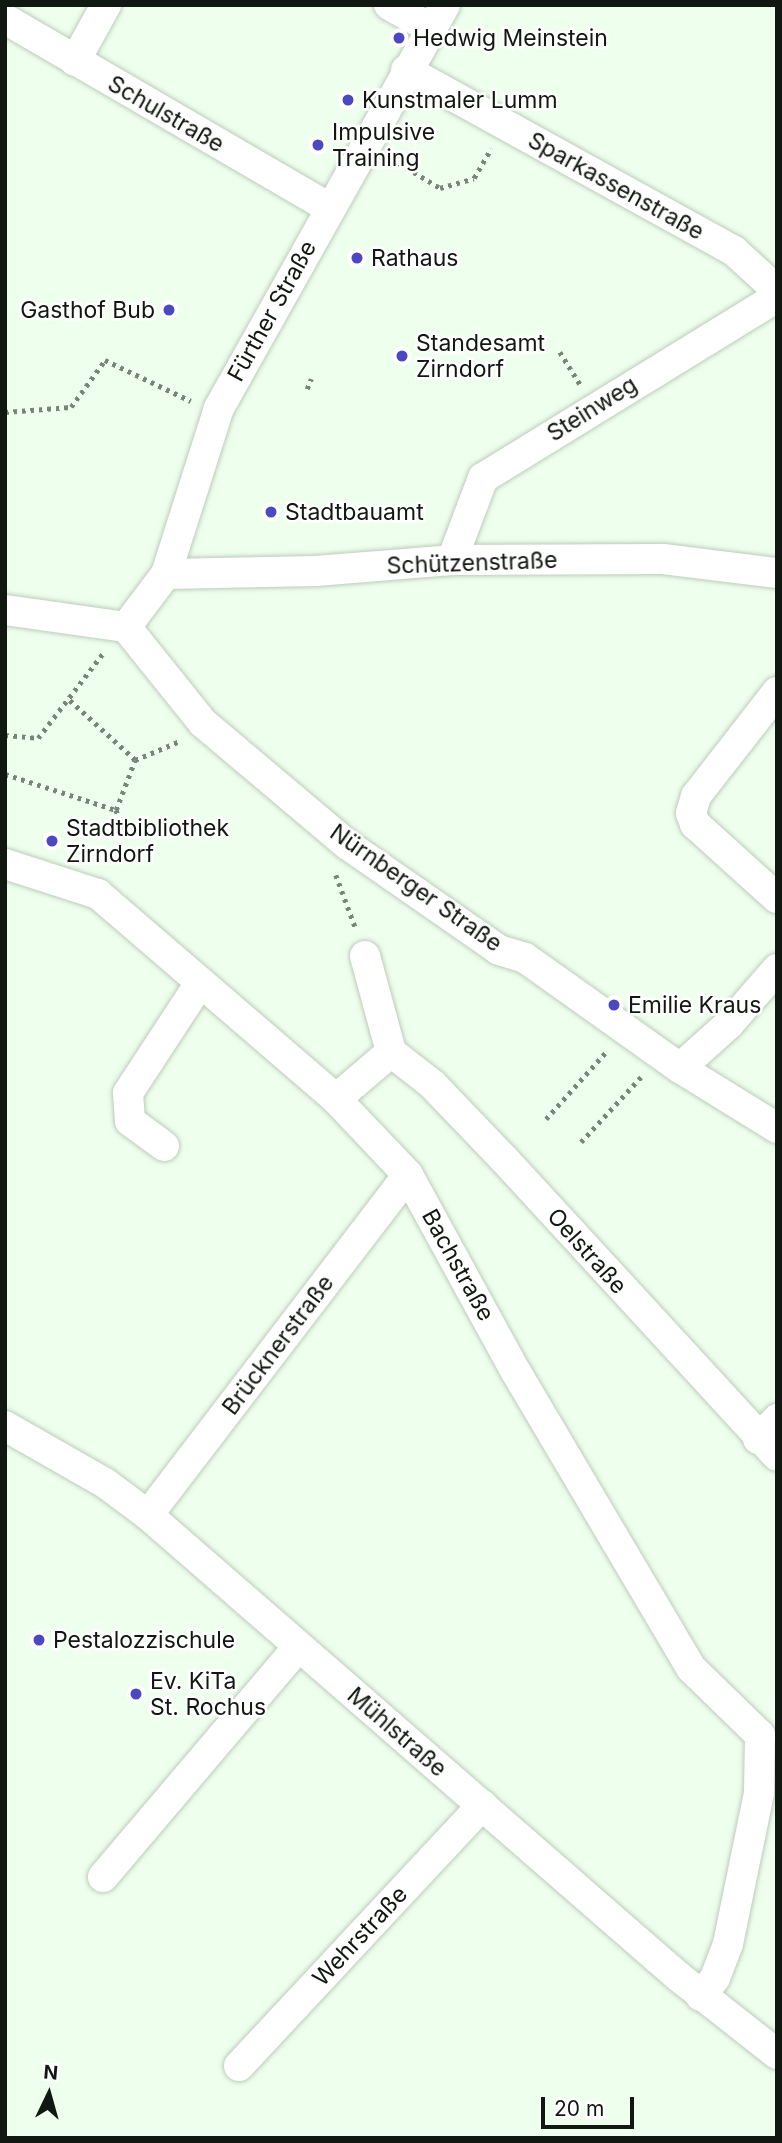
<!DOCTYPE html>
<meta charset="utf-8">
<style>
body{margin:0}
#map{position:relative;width:782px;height:2143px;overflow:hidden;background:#eeffed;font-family:Inter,sans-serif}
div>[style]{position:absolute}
.path>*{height:4.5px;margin-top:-2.25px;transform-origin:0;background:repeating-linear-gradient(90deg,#798579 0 3.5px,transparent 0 8.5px)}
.roads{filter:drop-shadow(0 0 2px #bdccbb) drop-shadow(0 0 2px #bdccbb)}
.minor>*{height:30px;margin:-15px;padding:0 15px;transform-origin:15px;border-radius:15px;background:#fff}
.dots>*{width:19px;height:19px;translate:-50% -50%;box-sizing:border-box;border:4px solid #fff;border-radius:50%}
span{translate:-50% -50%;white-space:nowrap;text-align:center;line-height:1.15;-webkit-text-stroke:5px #fff;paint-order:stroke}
.poi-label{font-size:23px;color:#111711}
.left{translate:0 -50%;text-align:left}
.right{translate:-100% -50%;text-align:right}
.street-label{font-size:23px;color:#111711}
.frame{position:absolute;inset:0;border:7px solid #111711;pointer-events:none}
.north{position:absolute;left:14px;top:2059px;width:70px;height:70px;-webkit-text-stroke:5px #fff;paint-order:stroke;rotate:5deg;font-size:19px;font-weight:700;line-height:28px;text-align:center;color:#111711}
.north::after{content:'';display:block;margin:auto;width:24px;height:32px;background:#111711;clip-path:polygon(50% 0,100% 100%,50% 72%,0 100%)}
.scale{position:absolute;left:541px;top:2097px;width:93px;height:32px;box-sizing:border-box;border:4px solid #111711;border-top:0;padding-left:9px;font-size:21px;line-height:24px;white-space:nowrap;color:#111711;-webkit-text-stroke:5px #fff;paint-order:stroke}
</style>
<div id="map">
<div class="path">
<i style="left:392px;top:159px;width:56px;rotate:31.1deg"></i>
<i style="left:440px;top:188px;width:35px;rotate:-16deg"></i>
<i style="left:474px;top:178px;width:34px;rotate:-60deg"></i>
<i style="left:560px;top:352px;width:38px;rotate:58deg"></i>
<i style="left:307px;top:389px;width:11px;rotate:-68deg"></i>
<i style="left:5px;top:412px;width:66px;rotate:-4.3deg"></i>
<i style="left:71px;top:407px;width:58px;rotate:-54.1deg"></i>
<i style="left:105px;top:360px;width:95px;rotate:25.5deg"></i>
<i style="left:5px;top:735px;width:33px;rotate:5deg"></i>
<i style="left:38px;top:738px;width:108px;rotate:-52.5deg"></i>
<i style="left:135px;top:760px;width:49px;rotate:-22.9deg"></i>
<i style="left:5px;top:774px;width:117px;rotate:18deg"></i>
<i style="left:116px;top:810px;width:53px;rotate:-69.2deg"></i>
<i style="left:135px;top:760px;width:91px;rotate:-137.7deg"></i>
<i style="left:116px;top:810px;width:24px;rotate:66deg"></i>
<i style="left:336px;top:875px;width:58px;rotate:69.7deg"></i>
<i style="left:546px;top:1119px;width:90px;rotate:-48.2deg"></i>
<i style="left:581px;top:1142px;width:90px;rotate:-47.3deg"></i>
</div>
<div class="roads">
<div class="minor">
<i style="left:389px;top:5px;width:49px;rotate:29.2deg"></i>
<i style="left:5px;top:19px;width:374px;rotate:30.2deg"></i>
<i style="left:75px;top:61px;width:64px;rotate:-61deg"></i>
<i style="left:406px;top:70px;width:375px;rotate:28.9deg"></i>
<i style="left:734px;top:251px;width:46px;rotate:42.4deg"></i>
<i style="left:768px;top:282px;width:17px;rotate:62deg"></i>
<i style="left:452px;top:560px;width:88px;rotate:-69.3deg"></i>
<i style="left:483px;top:478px;width:345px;rotate:-31.6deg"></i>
<i style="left:166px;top:574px;width:150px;rotate:-1.1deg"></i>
<i style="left:316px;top:571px;width:136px;rotate:-4.6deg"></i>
<i style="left:452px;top:560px;width:211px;rotate:-0.3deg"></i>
<i style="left:663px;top:559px;width:115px;rotate:7deg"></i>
<i style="left:5px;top:610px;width:122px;rotate:8deg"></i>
<i style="left:126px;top:627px;width:123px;rotate:51.3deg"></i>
<i style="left:203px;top:723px;width:189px;rotate:40.1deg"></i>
<i style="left:348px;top:845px;width:184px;rotate:34.8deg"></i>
<i style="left:499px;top:950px;width:27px;rotate:17deg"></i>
<i style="left:525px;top:958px;width:190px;rotate:35.4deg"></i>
<i style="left:680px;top:1068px;width:114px;rotate:31.7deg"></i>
<i style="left:126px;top:627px;width:66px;rotate:-53deg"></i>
<i style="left:166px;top:574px;width:174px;rotate:-72.3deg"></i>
<i style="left:219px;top:408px;width:462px;rotate:-60.7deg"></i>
<i style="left:777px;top:692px;width:132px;rotate:127.9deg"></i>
<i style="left:696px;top:796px;width:18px;rotate:106deg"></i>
<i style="left:691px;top:813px;width:12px;rotate:70deg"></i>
<i style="left:695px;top:824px;width:110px;rotate:42.1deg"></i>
<i style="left:5px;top:864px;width:98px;rotate:17.9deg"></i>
<i style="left:98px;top:894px;width:314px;rotate:40.7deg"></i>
<i style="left:336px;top:1099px;width:105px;rotate:46.5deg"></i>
<i style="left:408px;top:1175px;width:225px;rotate:61.3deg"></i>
<i style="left:516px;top:1372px;width:344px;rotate:59.4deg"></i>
<i style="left:691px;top:1668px;width:96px;rotate:44.2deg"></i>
<i style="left:760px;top:1735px;width:58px;rotate:91deg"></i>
<i style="left:759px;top:1793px;width:154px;rotate:101.6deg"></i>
<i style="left:728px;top:1944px;width:36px;rotate:111deg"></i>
<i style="left:715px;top:1978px;width:23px;rotate:128deg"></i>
<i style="left:365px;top:956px;width:99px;rotate:74.8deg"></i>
<i style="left:391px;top:1052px;width:52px;rotate:38deg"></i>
<i style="left:432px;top:1084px;width:104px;rotate:46.2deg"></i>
<i style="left:504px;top:1159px;width:403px;rotate:47.4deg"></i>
<i style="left:680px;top:1068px;width:66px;rotate:-41.9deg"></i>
<i style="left:729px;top:1024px;width:73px;rotate:-48.9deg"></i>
<i style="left:336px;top:1099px;width:72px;rotate:-40.5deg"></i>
<i style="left:164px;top:1146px;width:42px;rotate:-143.7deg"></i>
<i style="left:130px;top:1121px;width:28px;rotate:-94deg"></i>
<i style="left:128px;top:1093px;width:131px;rotate:-56.8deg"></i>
<i style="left:5px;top:1426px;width:115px;rotate:29.7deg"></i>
<i style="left:105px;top:1483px;width:54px;rotate:36.7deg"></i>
<i style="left:148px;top:1515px;width:704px;rotate:41.03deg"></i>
<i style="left:679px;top:1977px;width:125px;rotate:38.2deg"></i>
<i style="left:758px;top:1439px;width:28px;rotate:-46deg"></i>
<i style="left:148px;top:1515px;width:428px;rotate:-52.6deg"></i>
<i style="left:103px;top:1877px;width:302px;rotate:-49.7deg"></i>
<i style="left:239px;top:2066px;width:357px;rotate:-47deg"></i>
</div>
</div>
<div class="dots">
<i style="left:399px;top:38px;background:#4c49c0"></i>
<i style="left:348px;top:100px;background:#4c49c0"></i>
<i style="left:318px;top:145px;background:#4c49c0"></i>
<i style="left:357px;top:258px;background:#4c49c0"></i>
<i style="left:169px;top:310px;background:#4c49c0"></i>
<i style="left:402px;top:356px;background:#4c49c0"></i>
<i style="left:271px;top:512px;background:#4c49c0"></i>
<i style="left:52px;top:841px;background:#4c49c0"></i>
<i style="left:614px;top:1005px;background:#4c49c0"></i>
<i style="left:39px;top:1640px;background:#4c49c0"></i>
<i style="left:136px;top:1694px;background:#4c49c0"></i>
</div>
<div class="poi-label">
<span class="left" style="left:413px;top:38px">Hedwig Meinstein</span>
<span class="left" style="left:362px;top:100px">Kunstmaler Lumm</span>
<span class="left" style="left:332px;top:145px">Impulsive<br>Training</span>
<span class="left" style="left:371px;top:258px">Rathaus</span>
<span class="right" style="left:155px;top:310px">Gasthof Bub</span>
<span class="left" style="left:416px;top:356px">Standesamt<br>Zirndorf</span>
<span class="left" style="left:285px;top:512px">Stadtbauamt</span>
<span class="left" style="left:66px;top:841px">Stadtbibliothek<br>Zirndorf</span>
<span class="left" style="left:628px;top:1005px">Emilie Kraus</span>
<span class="left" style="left:53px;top:1640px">Pestalozzischule</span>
<span class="left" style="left:150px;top:1694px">Ev. KiTa<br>St. Rochus</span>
</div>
<div class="street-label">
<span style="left:166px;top:114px;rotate:30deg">Schulstraße</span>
<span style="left:616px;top:186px;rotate:29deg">Sparkassenstraße</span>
<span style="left:272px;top:311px;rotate:-61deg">Fürther Straße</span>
<span style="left:592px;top:409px;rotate:-32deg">Steinweg</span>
<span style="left:472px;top:563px;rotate:-2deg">Schützenstraße</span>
<span style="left:416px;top:888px;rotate:35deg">Nürnberger Straße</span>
<span style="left:587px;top:1251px;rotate:48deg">Oelstraße</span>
<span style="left:458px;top:1265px;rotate:61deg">Bachstraße</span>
<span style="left:278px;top:1345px;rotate:-53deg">Brücknerstraße</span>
<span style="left:397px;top:1732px;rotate:41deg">Mühlstraße</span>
<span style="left:360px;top:1936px;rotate:-47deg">Wehrstraße</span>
</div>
<div class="frame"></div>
<div class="north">N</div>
<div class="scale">20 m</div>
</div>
